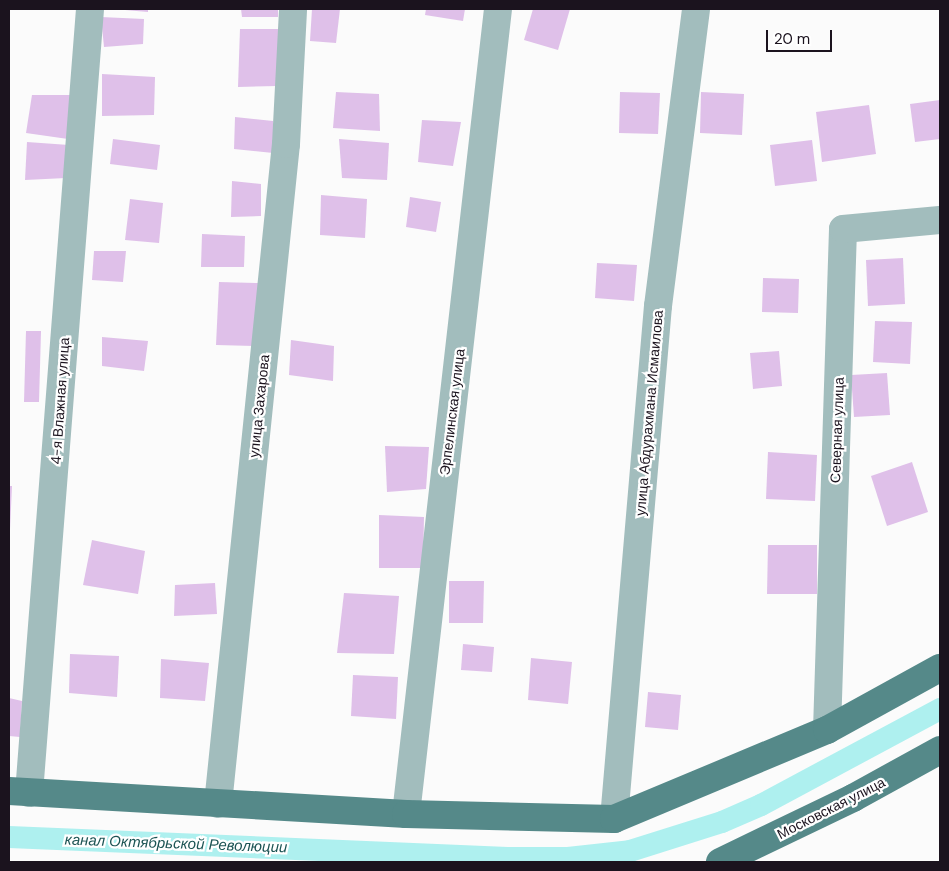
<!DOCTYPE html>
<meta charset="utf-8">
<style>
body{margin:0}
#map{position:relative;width:949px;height:871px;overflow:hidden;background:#fbfbfb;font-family:"DM Sans",sans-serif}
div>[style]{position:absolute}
.canal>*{height:22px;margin:-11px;padding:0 11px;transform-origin:11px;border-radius:11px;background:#aef0ef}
.building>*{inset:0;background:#dfc0e9}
.minor>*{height:28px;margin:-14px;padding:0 14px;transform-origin:14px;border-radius:14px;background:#a2bdbd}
.major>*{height:28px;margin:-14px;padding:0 14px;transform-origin:14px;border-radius:14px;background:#558989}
span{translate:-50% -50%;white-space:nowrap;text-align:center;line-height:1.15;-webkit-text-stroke:4.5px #fff;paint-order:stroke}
.street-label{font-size:14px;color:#1b131e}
.water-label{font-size:15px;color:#1c5454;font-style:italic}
.frame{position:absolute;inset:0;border:10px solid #1b131e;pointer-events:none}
.scale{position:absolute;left:766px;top:30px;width:66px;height:22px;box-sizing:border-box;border:2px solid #1b131e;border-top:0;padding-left:6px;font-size:15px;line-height:18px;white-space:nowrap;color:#1b131e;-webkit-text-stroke:4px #fff;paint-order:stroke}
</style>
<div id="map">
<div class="canal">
<i style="left:9px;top:837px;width:499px;rotate:2.4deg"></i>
<i style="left:508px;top:858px;width:60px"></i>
<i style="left:568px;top:858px;width:62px;rotate:-6.4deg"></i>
<i style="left:630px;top:851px;width:96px;rotate:-17.5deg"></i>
<i style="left:722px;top:822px;width:43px;rotate:-23.6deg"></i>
<i style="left:761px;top:805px;width:203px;rotate:-28.2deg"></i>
</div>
<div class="building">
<i style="clip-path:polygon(125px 9px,148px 9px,148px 12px,125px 10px)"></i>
<i style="clip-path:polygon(241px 9px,278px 9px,278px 17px,242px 17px)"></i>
<i style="clip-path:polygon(312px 9px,340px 9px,336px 43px,310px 41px)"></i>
<i style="clip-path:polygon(426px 9px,465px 9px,463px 21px,425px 15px)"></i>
<i style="clip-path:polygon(533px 9px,570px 9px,558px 50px,524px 40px)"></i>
<i style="clip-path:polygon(101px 17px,144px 19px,143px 44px,104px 47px)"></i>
<i style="clip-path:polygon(240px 29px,280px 29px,277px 86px,238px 87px)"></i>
<i style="clip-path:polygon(102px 74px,155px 77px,154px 115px,102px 116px)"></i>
<i style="clip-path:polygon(336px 92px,379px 94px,380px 131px,333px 128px)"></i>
<i style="clip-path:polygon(620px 92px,660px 93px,658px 134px,619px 133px)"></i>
<i style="clip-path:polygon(701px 92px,744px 94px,742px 135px,700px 133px)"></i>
<i style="clip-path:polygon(32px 95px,70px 95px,68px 139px,26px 133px)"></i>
<i style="clip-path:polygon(940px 100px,940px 139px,915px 142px,910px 104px)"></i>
<i style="clip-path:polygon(869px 105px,876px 154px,822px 162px,816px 112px)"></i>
<i style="clip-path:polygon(235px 117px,273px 121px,273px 153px,234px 149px)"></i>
<i style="clip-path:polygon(422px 120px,461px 122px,453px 166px,418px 162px)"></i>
<i style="clip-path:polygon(113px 139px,160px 145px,157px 170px,110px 164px)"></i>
<i style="clip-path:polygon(339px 139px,389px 143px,387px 180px,342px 178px)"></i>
<i style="clip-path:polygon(812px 140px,817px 181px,775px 186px,770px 145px)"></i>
<i style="clip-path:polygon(27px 142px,69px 145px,66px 178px,25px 180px)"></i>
<i style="clip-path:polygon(232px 181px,261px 184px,261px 216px,231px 217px)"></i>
<i style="clip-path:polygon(321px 195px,367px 199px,365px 238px,320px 235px)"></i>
<i style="clip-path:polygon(410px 197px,441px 202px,436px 232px,406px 227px)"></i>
<i style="clip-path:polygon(130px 199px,163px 203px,159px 243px,125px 240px)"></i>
<i style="clip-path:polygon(202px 234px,245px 236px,244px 267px,201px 267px)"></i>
<i style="clip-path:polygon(94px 251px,126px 251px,123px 282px,92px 280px)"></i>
<i style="clip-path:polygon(903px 258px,905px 304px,868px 306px,866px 260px)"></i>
<i style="clip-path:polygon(597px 263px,637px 265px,634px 301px,595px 298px)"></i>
<i style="clip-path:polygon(763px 278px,799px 279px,798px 313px,762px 312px)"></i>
<i style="clip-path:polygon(219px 282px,259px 283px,254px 346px,216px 345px)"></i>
<i style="clip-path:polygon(875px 321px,912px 322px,910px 364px,873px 362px)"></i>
<i style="clip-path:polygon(26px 331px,41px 331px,39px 402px,24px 402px)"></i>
<i style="clip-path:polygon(102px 337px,148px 341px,144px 371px,102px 366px)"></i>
<i style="clip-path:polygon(291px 340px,334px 346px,333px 381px,289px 375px)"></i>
<i style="clip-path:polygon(779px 351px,782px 386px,753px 389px,750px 353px)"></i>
<i style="clip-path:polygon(887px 373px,890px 415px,854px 417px,851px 375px)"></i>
<i style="clip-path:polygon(385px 446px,429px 447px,426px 489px,387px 492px)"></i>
<i style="clip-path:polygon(768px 452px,817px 455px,815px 501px,766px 499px)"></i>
<i style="clip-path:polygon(912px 462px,928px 512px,887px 526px,871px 476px)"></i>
<i style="clip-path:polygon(9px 486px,12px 486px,10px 530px,9px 530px)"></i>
<i style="clip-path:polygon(379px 515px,424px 517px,423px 568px,379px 568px)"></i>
<i style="clip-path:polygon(92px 540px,145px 551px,138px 594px,83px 585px)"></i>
<i style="clip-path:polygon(768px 545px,817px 545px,817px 594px,767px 594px)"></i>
<i style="clip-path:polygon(449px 581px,484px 581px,483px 623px,449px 623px)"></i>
<i style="clip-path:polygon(215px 583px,217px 614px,174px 616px,175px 585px)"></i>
<i style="clip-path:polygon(344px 593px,399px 596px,394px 654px,337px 653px)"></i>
<i style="clip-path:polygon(463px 644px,494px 647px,492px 672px,461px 670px)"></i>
<i style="clip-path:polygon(70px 654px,119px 656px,117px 697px,69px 693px)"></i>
<i style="clip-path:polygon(531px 658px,572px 662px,568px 704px,528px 700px)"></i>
<i style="clip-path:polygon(161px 659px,209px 663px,205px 701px,160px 698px)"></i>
<i style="clip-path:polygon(353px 675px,398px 677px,396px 719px,351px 716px)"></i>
<i style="clip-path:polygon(648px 692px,681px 695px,678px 730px,645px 727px)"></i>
<i style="clip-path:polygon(9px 698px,22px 701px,20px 737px,9px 736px)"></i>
</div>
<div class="minor">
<i style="left:827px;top:730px;width:501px;rotate:-88.17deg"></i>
<i style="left:843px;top:229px;width:97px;rotate:-5.3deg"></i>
<i style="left:29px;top:793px;width:786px;rotate:-85.55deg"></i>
<i style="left:218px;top:804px;width:663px;rotate:-84.12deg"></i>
<i style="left:286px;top:144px;width:135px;rotate:-87deg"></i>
<i style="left:406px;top:814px;width:810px;rotate:-83.48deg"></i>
<i style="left:614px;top:819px;width:515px;rotate:-85.1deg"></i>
<i style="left:658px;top:306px;width:299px;rotate:-82.7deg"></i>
</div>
<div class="major">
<i style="left:9px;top:791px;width:398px;rotate:3.3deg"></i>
<i style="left:406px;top:814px;width:208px;rotate:1.4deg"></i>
<i style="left:614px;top:819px;width:231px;rotate:-22.7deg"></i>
<i style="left:827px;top:730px;width:129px;rotate:-28.8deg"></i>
<i style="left:720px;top:862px;width:148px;rotate:-25.7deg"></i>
<i style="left:853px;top:798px;width:99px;rotate:-28.9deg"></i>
</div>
<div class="street-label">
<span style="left:60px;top:401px;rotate:-86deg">4-я Влажная улица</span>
<span style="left:259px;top:406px;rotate:-84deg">улица Захарова</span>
<span style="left:452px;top:412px;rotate:-83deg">Эрпелинская улица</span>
<span style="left:649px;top:413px;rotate:-85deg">улица Абдурахмана Исмаилова</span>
<span style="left:837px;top:430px;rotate:-88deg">Северная улица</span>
<span style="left:831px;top:808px;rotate:-27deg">Московская улица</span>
</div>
<div class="water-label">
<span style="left:176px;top:844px;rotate:2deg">канал Октябрьской Революции</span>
</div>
<div class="frame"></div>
<div class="scale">20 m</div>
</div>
